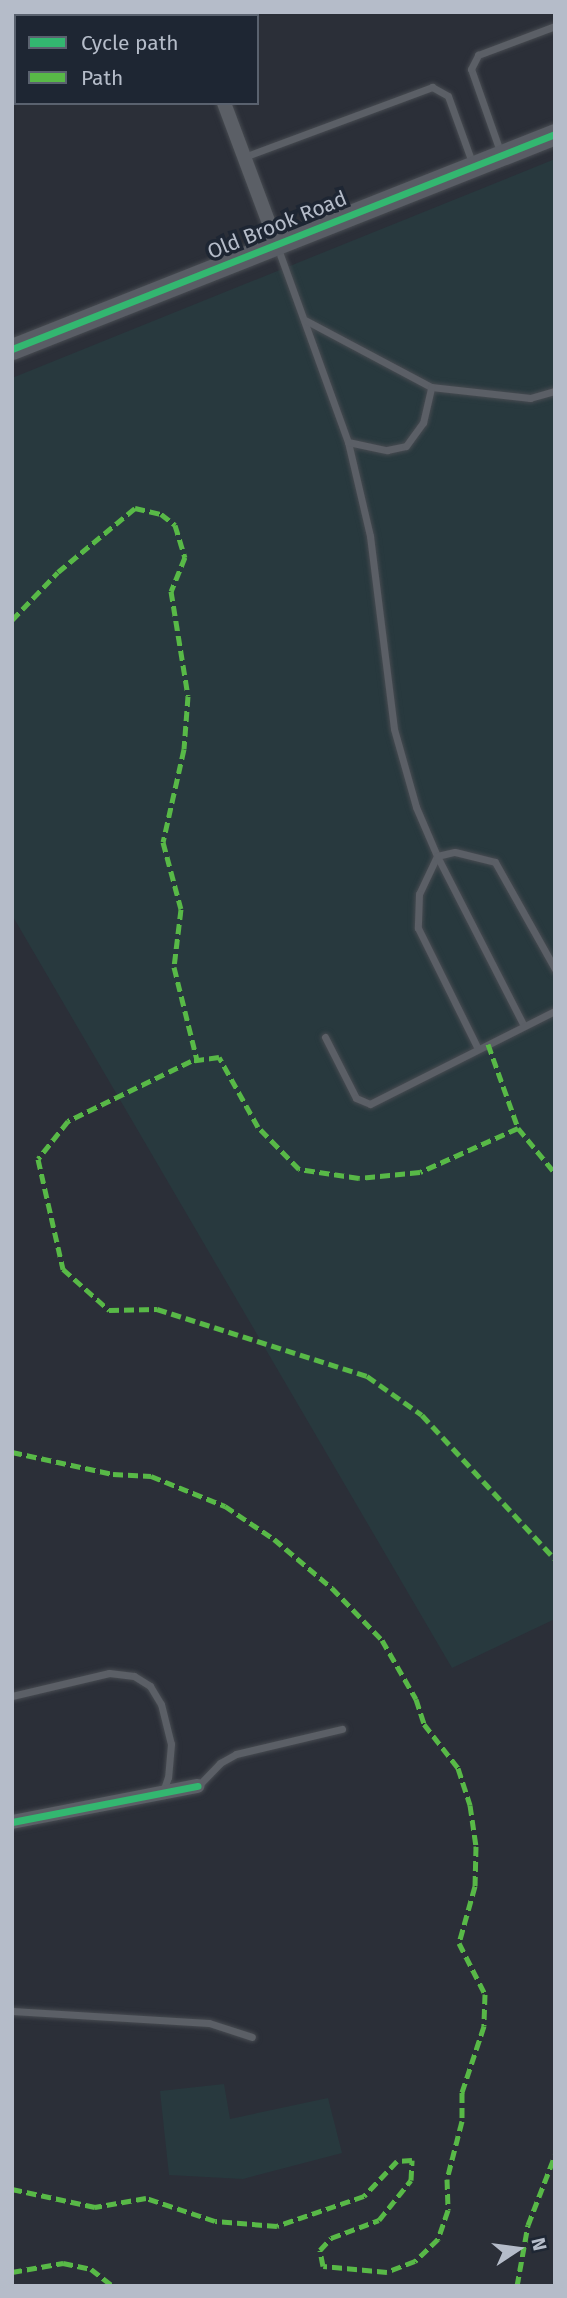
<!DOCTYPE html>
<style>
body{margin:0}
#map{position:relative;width:567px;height:2298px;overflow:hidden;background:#2b2f38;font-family:"Fira Sans",sans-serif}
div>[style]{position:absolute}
.green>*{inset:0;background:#28393e}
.roads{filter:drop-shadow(0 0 2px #474b51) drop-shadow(0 0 2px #474b51)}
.lane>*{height:7px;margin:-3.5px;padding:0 3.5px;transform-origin:3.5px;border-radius:3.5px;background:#5b5f66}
.street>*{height:14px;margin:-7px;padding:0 7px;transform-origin:7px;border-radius:7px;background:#5b5f66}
.secondary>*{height:21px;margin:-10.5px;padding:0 10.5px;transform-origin:10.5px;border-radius:10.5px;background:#595d65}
.primary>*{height:23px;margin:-11.5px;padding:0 11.5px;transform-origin:11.5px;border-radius:11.5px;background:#5d6168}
.quiet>*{height:5px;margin-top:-2.5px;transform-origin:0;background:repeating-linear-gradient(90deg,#58b947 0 10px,transparent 0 15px)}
.cycleway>*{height:7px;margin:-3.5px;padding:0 3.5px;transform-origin:3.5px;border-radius:3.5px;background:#33b770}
span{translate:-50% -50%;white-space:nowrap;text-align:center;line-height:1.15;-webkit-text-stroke:7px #1e2633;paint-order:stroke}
.street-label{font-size:21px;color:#b5bcc9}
.frame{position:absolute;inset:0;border:14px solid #b5bcc9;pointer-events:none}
.legend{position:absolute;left:14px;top:14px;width:245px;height:91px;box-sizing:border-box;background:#1e2633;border:2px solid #5a626f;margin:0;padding:9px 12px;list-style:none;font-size:21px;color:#b5bcc9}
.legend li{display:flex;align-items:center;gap:14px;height:35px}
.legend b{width:35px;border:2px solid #5a626f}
.north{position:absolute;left:483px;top:2214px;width:70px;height:70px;-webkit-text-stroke:5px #1e2633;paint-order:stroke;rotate:77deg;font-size:19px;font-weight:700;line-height:28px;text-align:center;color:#b5bcc9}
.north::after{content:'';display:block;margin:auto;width:24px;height:32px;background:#b5bcc9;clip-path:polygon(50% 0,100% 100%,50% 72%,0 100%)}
</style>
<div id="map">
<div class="green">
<i style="clip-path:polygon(555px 159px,555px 1619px,452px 1668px,12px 915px,12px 378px)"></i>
<i style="clip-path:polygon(224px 2084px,230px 2119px,328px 2098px,342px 2153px,243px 2179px,169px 2175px,160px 2091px)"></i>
</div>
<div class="roads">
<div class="lane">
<i style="left:501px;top:154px;width:90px;rotate:-109.4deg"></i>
<i style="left:471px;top:69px;width:16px;rotate:-63deg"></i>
<i style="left:478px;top:55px;width:82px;rotate:-20.6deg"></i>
<i style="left:244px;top:157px;width:201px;rotate:-20.4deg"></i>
<i style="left:432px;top:87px;width:18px;rotate:29deg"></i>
<i style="left:448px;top:96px;width:73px;rotate:70.1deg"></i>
<i style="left:277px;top:246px;width:208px;rotate:70.1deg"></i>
<i style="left:348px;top:442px;width:97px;rotate:76.8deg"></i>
<i style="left:370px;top:536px;width:194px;rotate:82.9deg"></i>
<i style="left:394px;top:729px;width:81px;rotate:74.2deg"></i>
<i style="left:416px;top:807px;width:53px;rotate:66.8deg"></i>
<i style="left:437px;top:856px;width:42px;rotate:115.3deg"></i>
<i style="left:419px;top:894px;width:34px;rotate:92deg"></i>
<i style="left:418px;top:928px;width:135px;rotate:63.6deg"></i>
<i style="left:305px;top:320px;width:143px;rotate:28deg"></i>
<i style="left:431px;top:387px;width:100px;rotate:6.3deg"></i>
<i style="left:530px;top:398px;width:26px;rotate:-16deg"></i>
<i style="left:348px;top:442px;width:40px;rotate:12deg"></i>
<i style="left:387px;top:450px;width:19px;rotate:-12deg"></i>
<i style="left:406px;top:446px;width:29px;rotate:-54deg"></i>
<i style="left:423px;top:423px;width:37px;rotate:-77deg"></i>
<i style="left:524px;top:1026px;width:191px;rotate:-117.1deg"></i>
<i style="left:437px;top:856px;width:18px;rotate:-13deg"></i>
<i style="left:455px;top:852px;width:41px;rotate:14deg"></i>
<i style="left:495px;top:862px;width:123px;rotate:60.7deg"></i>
<i style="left:325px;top:1037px;width:68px;rotate:63.1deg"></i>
<i style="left:356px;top:1098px;width:15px;rotate:23deg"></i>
<i style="left:370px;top:1104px;width:207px;rotate:-26.7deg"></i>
<i style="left:12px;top:1696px;width:100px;rotate:-13.3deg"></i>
<i style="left:109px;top:1673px;width:25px;rotate:7deg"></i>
<i style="left:134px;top:1676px;width:19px;rotate:32deg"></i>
<i style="left:150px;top:1686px;width:21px;rotate:59deg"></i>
<i style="left:161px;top:1704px;width:41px;rotate:76deg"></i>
<i style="left:171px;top:1744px;width:33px;rotate:95deg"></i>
<i style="left:168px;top:1777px;width:18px;rotate:109deg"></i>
<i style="left:198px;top:1786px;width:32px;rotate:-46deg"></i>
<i style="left:220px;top:1763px;width:18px;rotate:-29deg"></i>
<i style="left:236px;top:1754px;width:109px;rotate:-13.3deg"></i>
<i style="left:12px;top:2011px;width:197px;rotate:3.5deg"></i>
<i style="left:209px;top:2023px;width:45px;rotate:18deg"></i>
</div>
<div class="street">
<i style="left:224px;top:103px;width:152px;rotate:69.5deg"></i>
<i style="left:12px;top:1822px;width:189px;rotate:-11deg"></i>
</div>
<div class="secondary">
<i style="left:12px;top:349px;width:584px;rotate:-21.6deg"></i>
</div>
<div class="primary">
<i style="left:113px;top:16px;width:11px;rotate:-22deg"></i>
<i style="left:192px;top:16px;width:10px;rotate:-24deg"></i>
<i style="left:12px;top:54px;width:4px;rotate:-14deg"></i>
<i style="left:12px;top:84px;width:4px;rotate:-27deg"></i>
</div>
</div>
<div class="quiet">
<i style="left:12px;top:620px;width:66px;rotate:-46.2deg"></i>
<i style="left:58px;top:572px;width:100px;rotate:-39.7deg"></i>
<i style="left:135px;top:508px;width:27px;rotate:13deg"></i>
<i style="left:161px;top:514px;width:18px;rotate:38deg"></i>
<i style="left:175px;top:525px;width:34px;rotate:73deg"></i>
<i style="left:185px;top:557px;width:37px;rotate:112deg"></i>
<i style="left:171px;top:591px;width:106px;rotate:80.8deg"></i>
<i style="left:188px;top:696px;width:53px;rotate:94.3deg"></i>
<i style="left:184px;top:749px;width:95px;rotate:102.7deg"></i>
<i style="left:163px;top:842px;width:69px;rotate:75deg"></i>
<i style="left:181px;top:909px;width:58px;rotate:96.9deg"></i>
<i style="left:174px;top:967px;width:96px;rotate:76.1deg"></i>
<i style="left:488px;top:1044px;width:89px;rotate:70.3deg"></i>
<i style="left:518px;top:1128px;width:58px;rotate:50.6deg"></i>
<i style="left:518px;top:1128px;width:107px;rotate:155.8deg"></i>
<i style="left:420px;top:1172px;width:61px;rotate:174.4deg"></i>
<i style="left:359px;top:1178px;width:61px;rotate:-171.5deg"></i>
<i style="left:299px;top:1169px;width:59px;rotate:-134.3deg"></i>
<i style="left:258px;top:1127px;width:80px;rotate:-119.1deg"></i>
<i style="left:219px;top:1057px;width:28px;rotate:172deg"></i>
<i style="left:191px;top:1061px;width:137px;rotate:154deg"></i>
<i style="left:68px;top:1121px;width:48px;rotate:128.3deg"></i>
<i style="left:38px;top:1159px;width:113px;rotate:77.2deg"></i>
<i style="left:63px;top:1269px;width:62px;rotate:41.7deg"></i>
<i style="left:109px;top:1310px;width:48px;rotate:-1.2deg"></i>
<i style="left:157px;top:1309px;width:220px;rotate:17.7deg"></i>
<i style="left:367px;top:1376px;width:67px;rotate:35.3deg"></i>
<i style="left:422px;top:1415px;width:196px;rotate:47.3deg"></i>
<i style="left:12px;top:1452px;width:103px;rotate:12.3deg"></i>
<i style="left:113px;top:1474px;width:38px;rotate:3deg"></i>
<i style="left:151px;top:1476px;width:80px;rotate:22.1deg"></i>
<i style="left:225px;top:1506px;width:59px;rotate:34deg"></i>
<i style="left:274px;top:1539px;width:76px;rotate:40.2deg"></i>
<i style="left:332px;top:1588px;width:72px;rotate:46.1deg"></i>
<i style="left:382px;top:1640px;width:68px;rotate:60deg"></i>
<i style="left:416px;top:1699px;width:26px;rotate:72deg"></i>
<i style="left:424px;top:1724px;width:56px;rotate:52.3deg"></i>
<i style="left:458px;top:1768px;width:39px;rotate:72deg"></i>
<i style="left:470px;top:1805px;width:41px;rotate:81.7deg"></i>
<i style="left:476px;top:1846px;width:40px;rotate:91.4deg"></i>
<i style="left:475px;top:1886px;width:59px;rotate:105.7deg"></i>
<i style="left:459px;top:1943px;width:57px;rotate:63deg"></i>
<i style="left:485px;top:1994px;width:32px;rotate:92deg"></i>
<i style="left:484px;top:2026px;width:70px;rotate:108.4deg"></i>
<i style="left:462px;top:2092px;width:29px;rotate:90deg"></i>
<i style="left:462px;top:2121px;width:60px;rotate:104.5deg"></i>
<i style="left:447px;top:2179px;width:31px;rotate:88deg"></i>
<i style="left:448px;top:2210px;width:31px;rotate:109deg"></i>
<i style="left:438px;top:2239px;width:32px;rotate:136deg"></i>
<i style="left:415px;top:2261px;width:30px;rotate:159deg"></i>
<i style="left:387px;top:2272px;width:64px;rotate:-174.6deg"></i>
<i style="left:323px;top:2266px;width:16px;rotate:-101deg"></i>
<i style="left:320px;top:2250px;width:16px;rotate:-47deg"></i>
<i style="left:331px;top:2238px;width:51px;rotate:-20.6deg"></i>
<i style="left:379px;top:2220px;width:51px;rotate:-51.3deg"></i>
<i style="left:411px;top:2180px;width:20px;rotate:-87deg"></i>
<i style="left:412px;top:2160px;width:15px;rotate:176deg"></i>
<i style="left:397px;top:2161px;width:48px;rotate:133.3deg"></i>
<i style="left:364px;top:2196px;width:92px;rotate:161deg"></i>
<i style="left:277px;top:2226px;width:62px;rotate:-175.4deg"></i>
<i style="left:215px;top:2221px;width:73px;rotate:-161.6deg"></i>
<i style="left:146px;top:2198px;width:52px;rotate:170deg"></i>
<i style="left:95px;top:2207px;width:85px;rotate:-167.8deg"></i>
<i style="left:12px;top:2272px;width:52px;rotate:-10deg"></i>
<i style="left:63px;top:2263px;width:29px;rotate:12deg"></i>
<i style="left:91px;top:2269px;width:28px;rotate:38deg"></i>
<i style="left:517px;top:2286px;width:62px;rotate:-79.8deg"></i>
<i style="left:528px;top:2225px;width:75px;rotate:-68.9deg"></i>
</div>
<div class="cycleway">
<i style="left:12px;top:349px;width:584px;rotate:-21.6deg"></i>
<i style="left:12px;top:1822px;width:189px;rotate:-11deg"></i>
</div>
<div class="street-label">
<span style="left:277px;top:225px;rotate:-22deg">Old Brook Road</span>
</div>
<div class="frame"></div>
<ul class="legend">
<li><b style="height:9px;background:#33b770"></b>Cycle path</li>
<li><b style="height:9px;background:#58b947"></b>Path</li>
</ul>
<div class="north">N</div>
</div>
